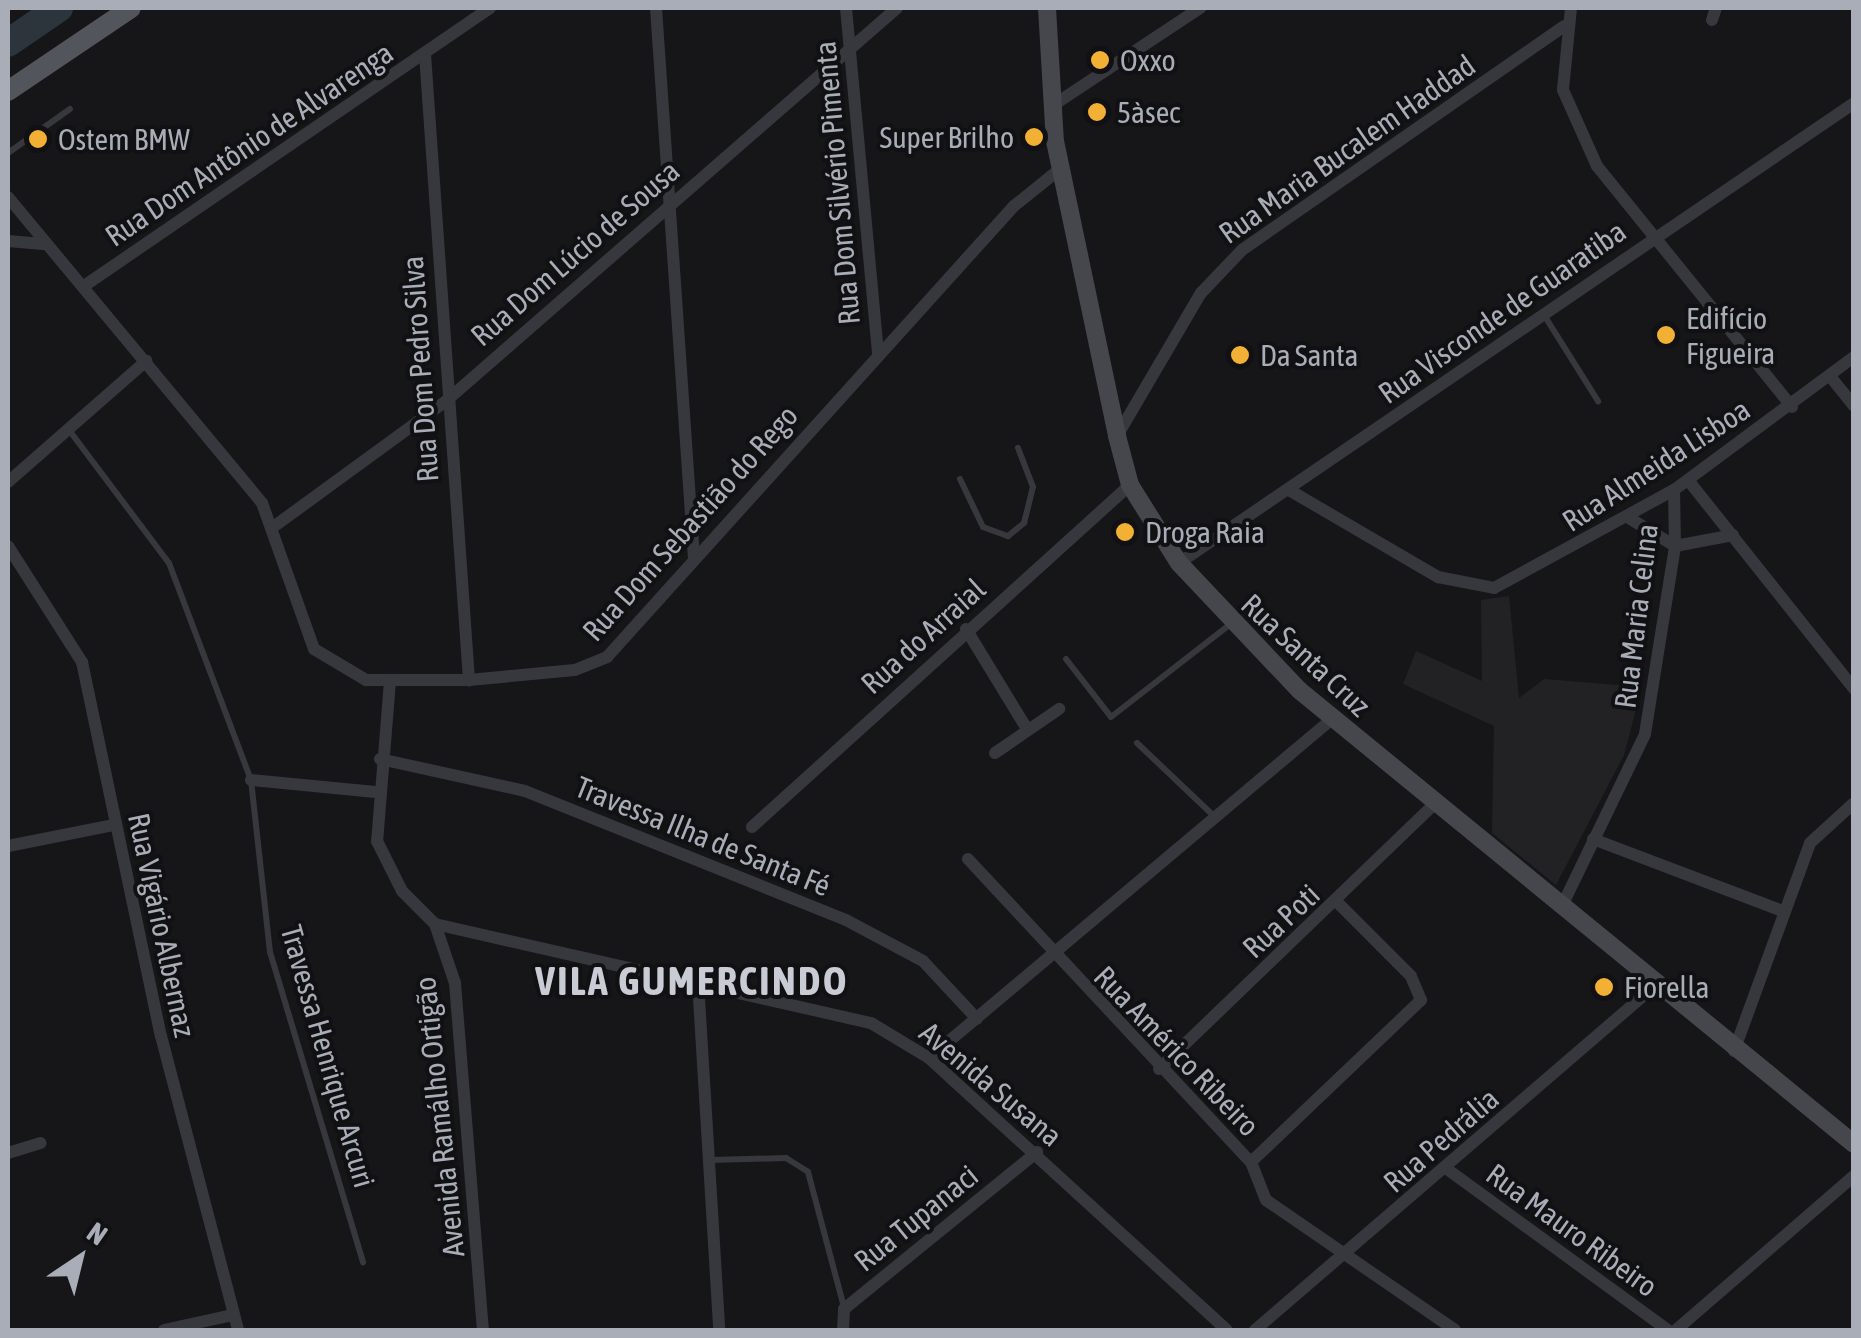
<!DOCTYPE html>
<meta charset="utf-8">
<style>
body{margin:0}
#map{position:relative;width:1861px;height:1338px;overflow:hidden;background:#161618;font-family:"Asap Condensed",sans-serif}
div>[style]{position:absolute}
.built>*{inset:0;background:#222225}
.river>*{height:28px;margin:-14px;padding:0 14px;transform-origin:14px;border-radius:14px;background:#2c353c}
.service>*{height:6px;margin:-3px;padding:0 3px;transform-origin:3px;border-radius:3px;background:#37383d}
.minor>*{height:12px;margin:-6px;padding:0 6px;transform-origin:6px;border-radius:6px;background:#37383d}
.secondary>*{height:18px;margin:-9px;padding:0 9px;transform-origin:9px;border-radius:9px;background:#45474d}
.primary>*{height:20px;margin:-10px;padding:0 10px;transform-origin:10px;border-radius:10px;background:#53555c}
.dots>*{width:28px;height:28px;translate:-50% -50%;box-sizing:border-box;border:5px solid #111113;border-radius:50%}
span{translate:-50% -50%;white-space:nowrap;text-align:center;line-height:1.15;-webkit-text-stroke:8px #111113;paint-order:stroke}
.poi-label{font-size:30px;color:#a8adb8}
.left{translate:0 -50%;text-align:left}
.right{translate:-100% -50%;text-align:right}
.street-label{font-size:30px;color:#a8adb8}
.district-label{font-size:40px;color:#c9ccd4;font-weight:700;letter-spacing:2.5px}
.frame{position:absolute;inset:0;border:10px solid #a8adb8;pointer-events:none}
.north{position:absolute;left:30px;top:1208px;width:100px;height:100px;-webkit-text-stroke:8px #111113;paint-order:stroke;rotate:35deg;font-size:28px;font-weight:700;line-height:40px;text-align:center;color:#a8adb8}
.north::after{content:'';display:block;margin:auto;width:35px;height:45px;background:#a8adb8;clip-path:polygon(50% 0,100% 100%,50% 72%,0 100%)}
</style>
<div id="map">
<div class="built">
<i style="clip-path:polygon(1509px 596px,1519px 698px,1544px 679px,1642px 687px,1624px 755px,1556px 885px,1492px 833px,1494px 726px,1403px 684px,1416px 651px,1482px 681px,1481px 600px)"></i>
</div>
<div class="river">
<i style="left:8px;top:43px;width:62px;rotate:-34.5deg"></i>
</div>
<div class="service">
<i style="left:8px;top:153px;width:76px;rotate:-35.4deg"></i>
<i style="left:1544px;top:315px;width:102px;rotate:57.9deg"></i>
<i style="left:69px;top:430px;width:166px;rotate:53.1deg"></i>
<i style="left:169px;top:563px;width:232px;rotate:69.3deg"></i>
<i style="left:251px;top:780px;width:173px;rotate:83.7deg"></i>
<i style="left:270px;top:952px;width:324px;rotate:73.3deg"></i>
<i style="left:960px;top:479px;width:53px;rotate:64.4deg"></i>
<i style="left:983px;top:527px;width:27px;rotate:20deg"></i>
<i style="left:1008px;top:536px;width:21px;rotate:-39deg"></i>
<i style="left:1024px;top:523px;width:37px;rotate:-76deg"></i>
<i style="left:1033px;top:487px;width:42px;rotate:-111deg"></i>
<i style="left:1066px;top:659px;width:73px;rotate:52.2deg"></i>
<i style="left:1111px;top:717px;width:150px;rotate:-37.9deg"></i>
<i style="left:1137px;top:743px;width:106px;rotate:43.5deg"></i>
<i style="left:710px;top:1160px;width:76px;rotate:-1.5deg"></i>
<i style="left:786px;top:1158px;width:26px;rotate:32deg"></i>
<i style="left:808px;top:1172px;width:140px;rotate:75.1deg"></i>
</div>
<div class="minor">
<i style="left:656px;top:8px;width:551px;rotate:86.05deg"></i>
<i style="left:846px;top:8px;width:346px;rotate:84.7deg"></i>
<i style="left:1571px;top:8px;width:82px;rotate:95.6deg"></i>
<i style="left:1563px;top:90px;width:83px;rotate:65.9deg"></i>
<i style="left:1597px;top:166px;width:310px;rotate:51deg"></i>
<i style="left:1712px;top:20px;width:13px;rotate:-72deg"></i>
<i style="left:425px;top:54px;width:628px;rotate:85.98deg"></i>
<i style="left:1052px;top:106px;width:178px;rotate:-33.5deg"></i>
<i style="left:8px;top:197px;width:398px;rotate:50.3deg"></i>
<i style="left:262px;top:503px;width:155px;rotate:70.4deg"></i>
<i style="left:314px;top:649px;width:61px;rotate:30.8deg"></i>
<i style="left:366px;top:680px;width:103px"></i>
<i style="left:469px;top:680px;width:106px;rotate:-5.4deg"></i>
<i style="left:575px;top:670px;width:35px;rotate:-22deg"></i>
<i style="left:607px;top:657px;width:607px;rotate:-47.94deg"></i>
<i style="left:1014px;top:206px;width:59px;rotate:-38.8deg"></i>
<i style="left:8px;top:241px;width:38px;rotate:5deg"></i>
<i style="left:84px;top:286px;width:492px;rotate:-34.4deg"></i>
<i style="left:1833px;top:380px;width:33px;rotate:51deg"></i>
<i style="left:1117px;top:436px;width:166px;rotate:-59.6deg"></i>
<i style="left:1201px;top:293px;width:59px;rotate:-46.4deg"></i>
<i style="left:1242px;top:250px;width:392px;rotate:-34.8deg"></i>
<i style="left:1688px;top:480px;width:267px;rotate:51.5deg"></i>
<i style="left:8px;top:482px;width:184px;rotate:-41.2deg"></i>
<i style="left:1289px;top:490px;width:173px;rotate:30.3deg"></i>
<i style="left:1438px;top:577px;width:57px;rotate:11.1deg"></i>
<i style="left:1494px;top:588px;width:205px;rotate:-28.6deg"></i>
<i style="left:1674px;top:490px;width:224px;rotate:-36.5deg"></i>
<i style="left:1629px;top:518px;width:54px;rotate:31.3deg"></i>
<i style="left:1675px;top:546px;width:59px;rotate:-10.7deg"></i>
<i style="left:276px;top:525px;width:210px;rotate:-36.1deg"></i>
<i style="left:446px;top:401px;width:598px;rotate:-41.07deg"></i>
<i style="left:8px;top:546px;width:138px;rotate:57.5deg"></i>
<i style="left:82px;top:662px;width:382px;rotate:78.1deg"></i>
<i style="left:161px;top:1036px;width:304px;rotate:75.3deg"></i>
<i style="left:1179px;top:563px;width:817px;rotate:-34.27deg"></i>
<i style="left:966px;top:629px;width:117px;rotate:58.6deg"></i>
<i style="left:390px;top:681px;width:161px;rotate:94.6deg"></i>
<i style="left:377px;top:841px;width:56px;rotate:63.4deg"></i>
<i style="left:402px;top:891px;width:47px;rotate:45deg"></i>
<i style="left:435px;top:924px;width:62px;rotate:71.3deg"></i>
<i style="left:455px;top:983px;width:348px;rotate:85.4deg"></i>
<i style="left:995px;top:753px;width:78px;rotate:-34.5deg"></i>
<i style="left:380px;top:759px;width:148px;rotate:12.4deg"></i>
<i style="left:525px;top:791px;width:346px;rotate:21.9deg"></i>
<i style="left:846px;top:920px;width:87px;rotate:28deg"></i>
<i style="left:923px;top:961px;width:79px;rotate:47deg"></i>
<i style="left:251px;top:780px;width:125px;rotate:5.5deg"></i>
<i style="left:752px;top:827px;width:510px;rotate:-42.14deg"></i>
<i style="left:1593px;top:839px;width:203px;rotate:20.8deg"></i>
<i style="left:8px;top:846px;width:107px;rotate:-11.3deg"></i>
<i style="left:968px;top:859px;width:415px;rotate:47deg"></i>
<i style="left:1251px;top:1162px;width:41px;rotate:68.5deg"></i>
<i style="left:1266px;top:1200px;width:229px;rotate:34.5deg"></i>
<i style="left:1561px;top:908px;width:193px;rotate:-64.2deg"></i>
<i style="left:1645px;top:734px;width:190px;rotate:-80.9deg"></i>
<i style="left:1675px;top:546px;width:56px;rotate:-91deg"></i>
<i style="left:435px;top:924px;width:447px;rotate:12.8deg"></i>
<i style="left:871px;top:1023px;width:68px;rotate:31.1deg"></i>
<i style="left:929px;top:1058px;width:403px;rotate:42.4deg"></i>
<i style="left:698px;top:982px;width:349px;rotate:86.5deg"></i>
<i style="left:1734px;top:1051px;width:221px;rotate:-69.9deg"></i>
<i style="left:1810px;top:843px;width:59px;rotate:-42.3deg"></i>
<i style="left:929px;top:1058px;width:527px;rotate:-40.07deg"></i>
<i style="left:1159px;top:1069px;width:380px;rotate:-43.9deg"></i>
<i style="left:8px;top:1153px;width:34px;rotate:-17deg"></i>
<i style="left:1251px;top:1162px;width:235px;rotate:-43.6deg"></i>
<i style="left:1421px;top:1000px;width:26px;rotate:-113deg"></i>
<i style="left:1411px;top:976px;width:105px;rotate:-135deg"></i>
<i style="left:1447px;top:1169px;width:273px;rotate:36.1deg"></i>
<i style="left:164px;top:1330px;width:71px;rotate:-12.3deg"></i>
<i style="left:843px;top:1330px;width:21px;rotate:-87deg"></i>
<i style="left:844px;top:1309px;width:249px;rotate:-39.1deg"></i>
<i style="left:1255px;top:1330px;width:530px;rotate:-40.72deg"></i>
<i style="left:1676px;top:1330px;width:235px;rotate:-40.9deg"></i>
</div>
<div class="secondary">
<i style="left:1047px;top:8px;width:133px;rotate:86.6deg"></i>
<i style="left:1055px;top:141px;width:301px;rotate:78.1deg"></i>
<i style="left:1117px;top:436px;width:51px;rotate:75.1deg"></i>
<i style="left:1130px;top:485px;width:92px;rotate:57.9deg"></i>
<i style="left:1179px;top:563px;width:175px;rotate:46.6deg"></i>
<i style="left:1299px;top:690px;width:717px;rotate:39.28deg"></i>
</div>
<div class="primary">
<i style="left:8px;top:91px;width:148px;rotate:-34deg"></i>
</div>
<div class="dots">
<i style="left:1100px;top:60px;background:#f2b134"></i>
<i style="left:1097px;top:112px;background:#f2b134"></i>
<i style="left:1034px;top:137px;background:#f2b134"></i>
<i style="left:38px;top:139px;background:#f2b134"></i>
<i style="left:1666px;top:335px;background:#f2b134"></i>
<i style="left:1240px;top:355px;background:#f2b134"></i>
<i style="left:1125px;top:532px;background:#f2b134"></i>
<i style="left:1604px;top:987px;background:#f2b134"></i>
</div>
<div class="poi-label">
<span class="left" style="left:1120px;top:60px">Oxxo</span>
<span class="left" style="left:1117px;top:112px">5àsec</span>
<span class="right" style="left:1014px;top:137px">Super Brilho</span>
<span class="left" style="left:58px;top:139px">Ostem BMW</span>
<span class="left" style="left:1686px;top:335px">Edifício<br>Figueira</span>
<span class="left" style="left:1260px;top:355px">Da Santa</span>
<span class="left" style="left:1145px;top:532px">Droga Raia</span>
<span class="left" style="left:1624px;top:987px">Fiorella</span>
</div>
<div class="street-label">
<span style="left:249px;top:144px;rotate:-34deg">Rua Dom Antônio de Alvarenga</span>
<span style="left:1347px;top:149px;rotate:-35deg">Rua Maria Bucalem Haddad</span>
<span style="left:837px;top:183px;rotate:-95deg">Rua Dom Silvério Pimenta</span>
<span style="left:575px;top:253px;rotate:-41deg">Rua Dom Lúcio de Sousa</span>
<span style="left:1502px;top:312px;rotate:-35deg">Rua Visconde de Guaratiba</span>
<span style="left:420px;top:369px;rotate:-94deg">Rua Dom Pedro Silva</span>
<span style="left:1656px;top:465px;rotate:-33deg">Rua Almeida Lisboa</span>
<span style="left:690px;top:523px;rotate:-48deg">Rua Dom Sebastião do Rego</span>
<span style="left:1636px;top:616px;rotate:-83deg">Rua Maria Celina</span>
<span style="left:923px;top:636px;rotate:-42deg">Rua do Arraial</span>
<span style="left:1306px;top:655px;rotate:43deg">Rua Santa Cruz</span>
<span style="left:703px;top:836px;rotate:22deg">Travessa Ilha de Santa Fé</span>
<span style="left:1281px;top:921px;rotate:-43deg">Rua Poti</span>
<span style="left:162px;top:925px;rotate:78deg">Rua Vigário Albernaz</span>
<span style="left:1177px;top:1051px;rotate:46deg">Rua Américo Ribeiro</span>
<span style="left:328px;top:1056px;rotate:74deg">Travessa Henrique Arcuri</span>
<span style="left:991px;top:1084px;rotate:40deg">Avenida Susana</span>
<span style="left:439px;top:1117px;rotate:-96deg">Avenida Ramálho Ortigão</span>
<span style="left:1441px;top:1140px;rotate:-41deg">Rua Pedrália</span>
<span style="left:916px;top:1218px;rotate:-39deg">Rua Tupanaci</span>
<span style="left:1572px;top:1230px;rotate:36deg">Rua Mauro Ribeiro</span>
</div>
<div class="district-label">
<span style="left:692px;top:981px">VILA GUMERCINDO</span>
</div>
<div class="frame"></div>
<div class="north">N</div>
</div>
